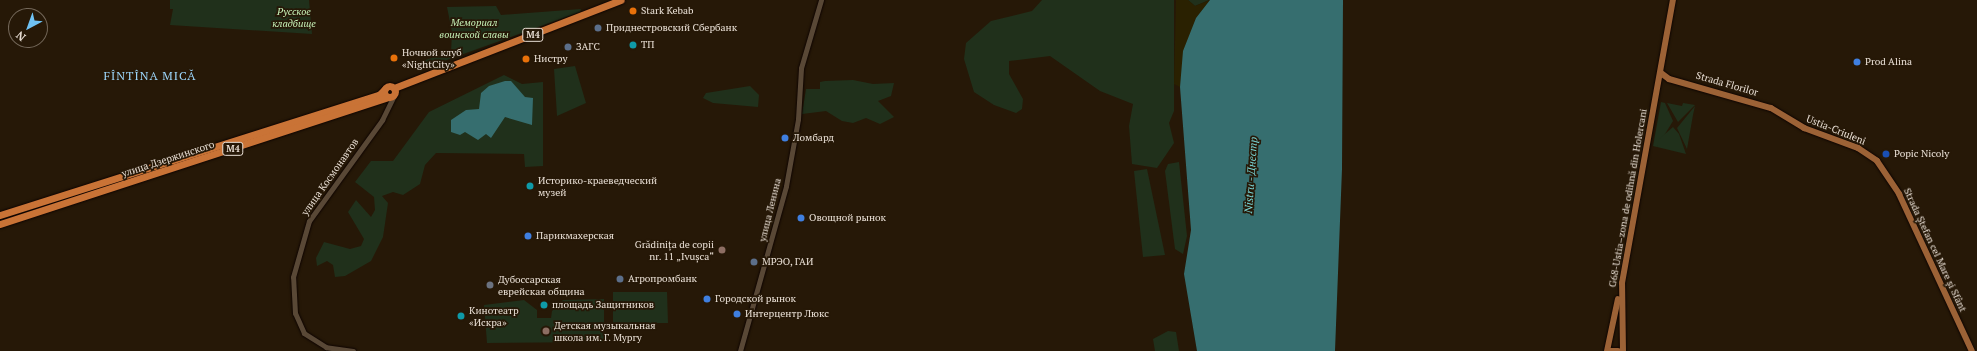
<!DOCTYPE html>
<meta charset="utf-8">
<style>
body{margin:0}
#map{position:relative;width:1977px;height:351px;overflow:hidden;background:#261807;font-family:"PT Serif",serif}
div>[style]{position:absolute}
.green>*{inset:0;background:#20301b}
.sand>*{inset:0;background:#2a2101}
.water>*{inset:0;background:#366e6f}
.roads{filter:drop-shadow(0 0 1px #0e0400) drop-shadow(0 0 1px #0e0400)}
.minor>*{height:5px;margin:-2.5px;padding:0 2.5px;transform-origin:2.5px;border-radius:2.5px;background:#594836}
.major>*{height:6px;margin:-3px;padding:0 3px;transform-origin:3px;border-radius:3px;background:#9c6236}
.highway>*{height:7px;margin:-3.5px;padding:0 3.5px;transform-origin:3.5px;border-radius:3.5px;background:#c97336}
.highway>.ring{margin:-3.5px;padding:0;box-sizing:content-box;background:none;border:7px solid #c97336;border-radius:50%}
.dots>*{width:11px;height:11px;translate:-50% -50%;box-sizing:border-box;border:2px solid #261807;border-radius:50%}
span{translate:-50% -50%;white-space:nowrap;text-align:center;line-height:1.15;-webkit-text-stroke:3.5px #261807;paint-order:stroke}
.shield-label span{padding:1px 3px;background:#261807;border:1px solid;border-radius:3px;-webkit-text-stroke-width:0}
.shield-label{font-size:9px;color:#eae0d6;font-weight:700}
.park-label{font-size:10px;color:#c6f2b8;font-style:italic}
.poi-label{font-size:10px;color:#eae0d6}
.left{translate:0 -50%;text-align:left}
.right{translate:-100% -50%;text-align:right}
.street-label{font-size:10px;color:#eae0d6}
.water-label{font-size:11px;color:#79d6d7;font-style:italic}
.quarter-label{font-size:12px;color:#9ed8fe;letter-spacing:1px}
.north{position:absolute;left:8px;top:8px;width:40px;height:40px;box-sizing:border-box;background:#261807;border:1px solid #74685a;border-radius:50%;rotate:221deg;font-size:11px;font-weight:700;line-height:16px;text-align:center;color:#eae0d6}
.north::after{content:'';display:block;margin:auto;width:14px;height:18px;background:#6fc2f4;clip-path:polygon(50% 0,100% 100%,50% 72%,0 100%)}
</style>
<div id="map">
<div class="green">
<i style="clip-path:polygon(170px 0,309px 0,312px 34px,170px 25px,173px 9px,170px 9px)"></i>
<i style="clip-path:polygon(1042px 0,1174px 0,1174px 111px,1169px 123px,1174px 143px,1157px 168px,1132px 164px,1129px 126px,1133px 104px,1100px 91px,1050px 56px,1009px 61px,1009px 74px,1023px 99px,1022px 109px,1016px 113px,994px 105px,974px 92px,964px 59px,966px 43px,991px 21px,1032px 11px)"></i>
<i style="clip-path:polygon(1188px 0,1209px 0,1195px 6px)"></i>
<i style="clip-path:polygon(496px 6px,501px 15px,581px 9px,580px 12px,419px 70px,425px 60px,451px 52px,452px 32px,447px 7px)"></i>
<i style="clip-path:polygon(575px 66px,586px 103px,557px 116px,554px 69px)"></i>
<i style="clip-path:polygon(504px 75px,522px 84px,543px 82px,543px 166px,525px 167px,524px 154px,436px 153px,425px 165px,420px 184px,403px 195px,393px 192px,382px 196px,388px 203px,383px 237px,371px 261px,345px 276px,335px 277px,333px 265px,327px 261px,317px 266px,316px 258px,324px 242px,350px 249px,361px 246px,364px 239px,348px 212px,356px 200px,371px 217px,375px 210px,374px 197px,355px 182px,371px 161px,393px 161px,429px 112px)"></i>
<i style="clip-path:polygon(853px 80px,873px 84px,894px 83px,891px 96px,878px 101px,894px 117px,880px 124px,866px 118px,853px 123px,842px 121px,826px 111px,802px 114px,806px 89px,820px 89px,820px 82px,825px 81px)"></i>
<i style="clip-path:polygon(750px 86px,759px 95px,758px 107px,713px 103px,703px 98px,706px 93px)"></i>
<i style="clip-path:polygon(1661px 102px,1665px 103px,1673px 121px,1657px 147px,1653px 146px)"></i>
<i style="clip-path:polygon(1667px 103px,1682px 106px,1683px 103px,1695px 105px,1678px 122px)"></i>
<i style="clip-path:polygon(1695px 106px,1693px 115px,1687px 149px,1677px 128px)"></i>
<i style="clip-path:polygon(1673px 127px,1679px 134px,1686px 154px,1657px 147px,1659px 139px)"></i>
<i style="clip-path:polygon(1179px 162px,1187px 236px,1183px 254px,1175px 249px,1165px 171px,1168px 164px)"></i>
<i style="clip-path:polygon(1147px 169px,1165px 255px,1143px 257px,1134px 171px)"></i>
<i style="clip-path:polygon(613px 292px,667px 292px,668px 323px,613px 323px)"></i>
<i style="clip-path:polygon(604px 299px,604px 342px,487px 343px,484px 305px,524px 300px,537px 310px,537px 318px,551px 318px,552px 311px,563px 300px)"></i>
<i style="clip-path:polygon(1168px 331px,1176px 332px,1179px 351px,1155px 351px,1153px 339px)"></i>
</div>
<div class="sand">
<i style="clip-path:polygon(1176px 0,1188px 0,1195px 6px,1210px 0,1196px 18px,1184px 51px,1180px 87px,1174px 84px)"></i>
</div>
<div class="water">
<i style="clip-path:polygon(1210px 0,1343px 0,1342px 169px,1335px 351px,1197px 351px,1184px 274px,1191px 230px,1180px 87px,1183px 51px,1196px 18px)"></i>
<i style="clip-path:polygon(505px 81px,511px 81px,525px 97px,533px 98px,532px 125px,505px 117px,491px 138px,486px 134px,478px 140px,465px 132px,460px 135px,451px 132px,451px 120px,466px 110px,479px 109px,481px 93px,489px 86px)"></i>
</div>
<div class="roads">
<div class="minor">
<i style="left:353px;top:351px;width:27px;rotate:-172deg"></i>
<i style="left:326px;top:347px;width:26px;rotate:-148deg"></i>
<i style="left:304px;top:333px;width:22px;rotate:-114deg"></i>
<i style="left:295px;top:313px;width:36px;rotate:-93deg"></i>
<i style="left:293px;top:277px;width:58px;rotate:-74.1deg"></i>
<i style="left:309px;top:221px;width:125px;rotate:-54.1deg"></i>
<i style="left:382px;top:120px;width:25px;rotate:-64deg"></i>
<i style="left:740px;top:351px;width:171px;rotate:-74.4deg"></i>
<i style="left:786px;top:186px;width:68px;rotate:-79.8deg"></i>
<i style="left:798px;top:119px;width:51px;rotate:-86.6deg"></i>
<i style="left:801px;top:68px;width:71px;rotate:-73.6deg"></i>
</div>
<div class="major">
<i style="left:1661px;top:73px;width:10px;rotate:37deg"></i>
<i style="left:1669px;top:79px;width:106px;rotate:15.9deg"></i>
<i style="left:1771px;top:108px;width:39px;rotate:31deg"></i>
<i style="left:1804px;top:128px;width:58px;rotate:20.3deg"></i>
<i style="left:1858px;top:148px;width:23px;rotate:34deg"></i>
<i style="left:1877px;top:161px;width:40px;rotate:56deg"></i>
<i style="left:1899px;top:194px;width:173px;rotate:65.1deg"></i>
<i style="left:1607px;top:351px;width:53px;rotate:-78.1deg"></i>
<i style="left:1609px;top:351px;width:9px"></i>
<i style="left:1623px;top:351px;width:68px;rotate:-90.8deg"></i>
<i style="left:1622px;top:283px;width:288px;rotate:-79.8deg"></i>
</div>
<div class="highway">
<i class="ring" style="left:384.5px;top:86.5px;width:4px;height:4px"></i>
<i style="left:394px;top:88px;width:243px;rotate:-21.2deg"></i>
<i style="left:0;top:215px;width:398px;rotate:-17.6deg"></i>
<i style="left:379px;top:95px;width:8px;rotate:-45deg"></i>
<i style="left:0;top:224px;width:408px;rotate:-18.1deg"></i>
</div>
</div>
<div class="dots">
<i style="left:633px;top:11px;background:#e8710a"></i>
<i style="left:598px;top:28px;background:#5c6f8a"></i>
<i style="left:633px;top:45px;background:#0f9aa8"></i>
<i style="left:568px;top:47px;background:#5c6f8a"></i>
<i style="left:394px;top:58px;background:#e8710a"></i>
<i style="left:526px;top:59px;background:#e8710a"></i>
<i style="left:1857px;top:62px;background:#3f7fe0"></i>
<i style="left:785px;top:138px;background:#3f7fe0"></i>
<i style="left:1886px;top:154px;background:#1a4fb4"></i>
<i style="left:530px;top:186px;background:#0f9aa8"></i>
<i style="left:801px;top:218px;background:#3f7fe0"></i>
<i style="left:528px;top:236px;background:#3f7fe0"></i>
<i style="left:722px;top:250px;background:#8d6e63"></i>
<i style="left:754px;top:262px;background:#5c6f8a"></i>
<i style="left:620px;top:279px;background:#5c6f8a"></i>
<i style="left:490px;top:285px;background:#6b7280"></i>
<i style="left:707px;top:299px;background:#3f7fe0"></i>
<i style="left:544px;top:305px;background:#0f9aa8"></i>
<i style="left:737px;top:314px;background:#3f7fe0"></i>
<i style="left:461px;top:316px;background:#0f9aa8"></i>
<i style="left:546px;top:331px;background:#8d6e63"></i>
</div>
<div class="shield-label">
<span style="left:533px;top:35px">M4</span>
<span style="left:233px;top:149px">M4</span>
</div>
<div class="park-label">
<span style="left:294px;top:17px">Русское<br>кладбище</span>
<span style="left:474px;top:28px">Мемориал<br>воинской славы</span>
</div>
<div class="poi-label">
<span class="left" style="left:641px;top:11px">Stark Kebab</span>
<span class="left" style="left:606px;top:28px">Приднестровский Сбербанк</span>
<span class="left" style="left:641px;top:45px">ТП</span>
<span class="left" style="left:576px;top:47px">ЗАГС</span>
<span class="left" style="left:402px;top:58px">Ночной клуб<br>«NightCity»</span>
<span class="left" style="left:534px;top:59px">Нистру</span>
<span class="left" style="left:1865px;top:62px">Prod Alina</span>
<span class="left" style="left:793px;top:138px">Ломбард</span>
<span class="left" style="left:1894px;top:154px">Popic Nicoly</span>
<span class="left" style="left:538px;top:186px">Историко-краеведческий<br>музей</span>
<span class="left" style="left:809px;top:218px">Овощной рынок</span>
<span class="left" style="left:536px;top:236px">Парикмахерская</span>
<span class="right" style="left:714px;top:250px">Grădinița de copii<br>nr. 11 „Ivușca“</span>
<span class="left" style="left:762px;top:262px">МРЭО, ГАИ</span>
<span class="left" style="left:498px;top:285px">Дубоссарская<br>еврейская община</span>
<span class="left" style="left:628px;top:279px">Агропромбанк</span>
<span class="left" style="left:715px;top:299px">Городской рынок</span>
<span class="left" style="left:552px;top:305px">площадь Защитников</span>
<span class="left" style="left:469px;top:316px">Кинотеатр<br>«Искра»</span>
<span class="left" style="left:745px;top:314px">Интерцентр Люкс</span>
<span class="left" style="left:554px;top:331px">Детская музыкальная<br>школа им. Г. Мургу</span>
</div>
<div class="street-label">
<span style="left:1727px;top:84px;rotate:16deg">Strada Florilor</span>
<span style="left:1836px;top:130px;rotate:22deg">Ustia-Criuleni</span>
<span style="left:168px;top:159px;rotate:-18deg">улица Дзержинского</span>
<span style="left:330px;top:177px;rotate:-55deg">улица Космонавтов</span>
<span style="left:1628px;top:198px;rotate:-80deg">G68-Ustia–zona de odihnă din Holercani</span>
<span style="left:770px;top:210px;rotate:-76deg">улица Ленина</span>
<span style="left:1935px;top:250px;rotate:65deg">Strada Ștefan cel Mare și Sfânt</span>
</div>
<div class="water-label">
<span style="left:1251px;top:175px;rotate:-86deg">Nistru - Днестр</span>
</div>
<div class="quarter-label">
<span style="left:150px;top:76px">FÎNTÎNA MICĂ</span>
</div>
<div class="north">N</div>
</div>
